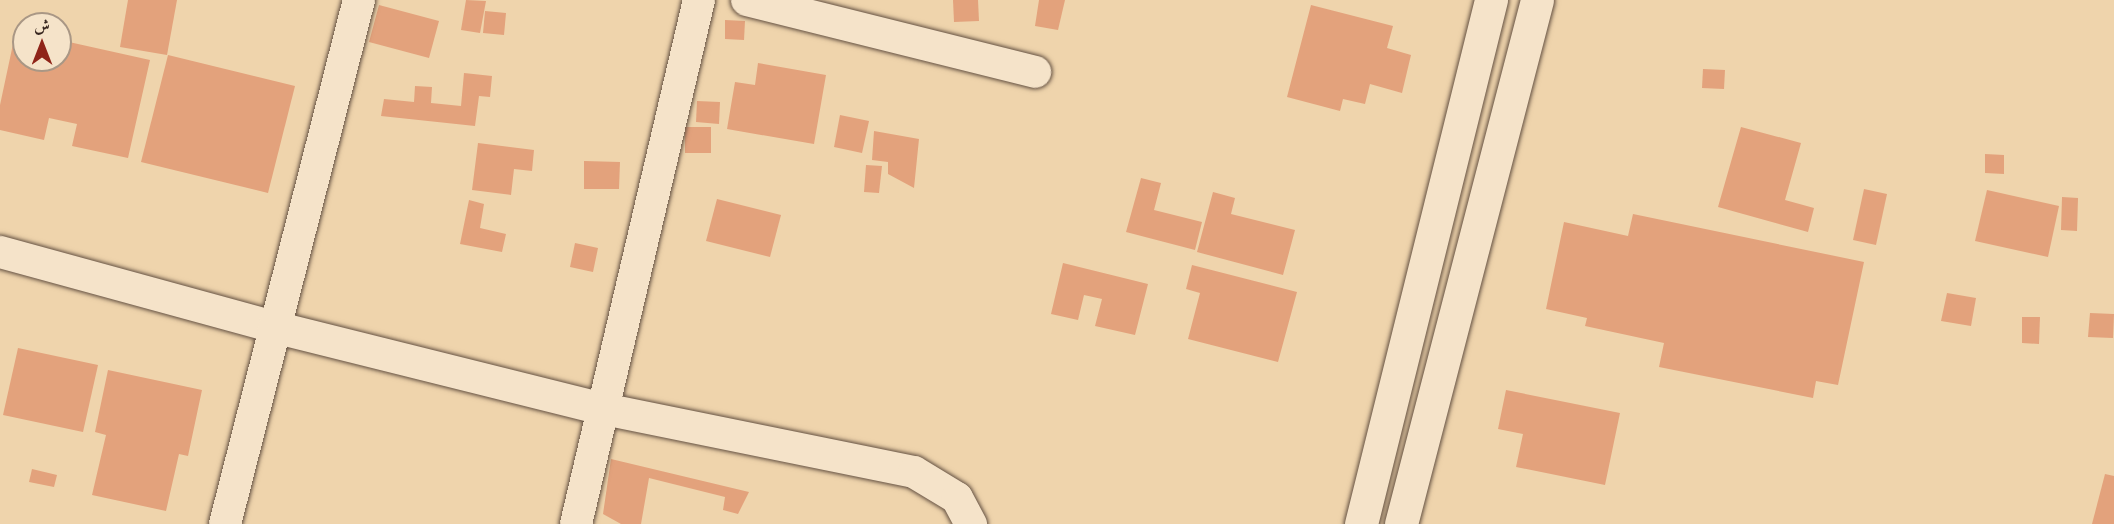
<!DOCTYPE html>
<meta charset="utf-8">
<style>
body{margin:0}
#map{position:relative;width:2114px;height:524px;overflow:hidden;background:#efd4ac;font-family:"IM FELL French Canon",Amiri,serif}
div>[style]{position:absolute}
.building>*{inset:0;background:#e3a27c}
.roads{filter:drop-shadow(0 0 2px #645142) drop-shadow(0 0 2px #645142)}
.street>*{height:32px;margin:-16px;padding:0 16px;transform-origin:16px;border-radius:16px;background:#f5e3c9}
.secondary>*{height:33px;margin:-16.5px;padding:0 16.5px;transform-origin:16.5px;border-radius:16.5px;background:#f5e3c9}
span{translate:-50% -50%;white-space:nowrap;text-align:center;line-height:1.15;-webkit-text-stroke:4.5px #f5e3c9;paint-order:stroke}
.north{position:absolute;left:12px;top:12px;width:60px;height:60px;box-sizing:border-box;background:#f5e3c9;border:2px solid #a99785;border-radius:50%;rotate:0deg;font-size:16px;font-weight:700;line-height:24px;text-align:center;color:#36251e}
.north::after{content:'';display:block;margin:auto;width:21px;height:27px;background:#8f2418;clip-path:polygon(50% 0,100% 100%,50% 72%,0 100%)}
</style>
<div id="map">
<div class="building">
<i style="clip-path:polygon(128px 0,177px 0,167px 55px,120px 47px)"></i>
<i style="clip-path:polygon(466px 0,486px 1px,480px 33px,461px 30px)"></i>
<i style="clip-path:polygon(953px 0,978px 0,979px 21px,954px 22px)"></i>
<i style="clip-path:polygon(1039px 0,1065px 0,1058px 30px,1035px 26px)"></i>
<i style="clip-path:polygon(379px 5px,439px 21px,429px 58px,369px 42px)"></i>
<i style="clip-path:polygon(1311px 5px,1393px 26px,1387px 48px,1411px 55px,1402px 93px,1370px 84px,1365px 104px,1343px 99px,1340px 111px,1287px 97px)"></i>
<i style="clip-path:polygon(485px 11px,506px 13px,504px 35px,483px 33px)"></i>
<i style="clip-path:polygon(725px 20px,745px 21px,744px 40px,725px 39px)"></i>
<i style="clip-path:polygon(16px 30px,24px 32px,24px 60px,60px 60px,60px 40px,150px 60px,128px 158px,72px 146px,77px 124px,49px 118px,44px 140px,0 130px,0 105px)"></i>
<i style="clip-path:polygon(168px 55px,295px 86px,268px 193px,141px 162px)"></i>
<i style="clip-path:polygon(758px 63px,826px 75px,814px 144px,727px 129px,735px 82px,755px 85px)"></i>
<i style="clip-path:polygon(1703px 69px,1725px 70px,1724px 89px,1702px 88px)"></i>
<i style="clip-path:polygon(464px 73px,492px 76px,490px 97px,479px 96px,475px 126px,381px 116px,384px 99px,414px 102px,415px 86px,432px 87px,431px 103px,461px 106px)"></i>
<i style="clip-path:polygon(697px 101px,720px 102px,719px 124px,696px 122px)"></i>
<i style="clip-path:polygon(840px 115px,869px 121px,862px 153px,834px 147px)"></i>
<i style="clip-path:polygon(685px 127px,711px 127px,711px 153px,685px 153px)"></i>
<i style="clip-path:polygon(1741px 127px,1801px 143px,1785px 200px,1814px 208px,1808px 232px,1718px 207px)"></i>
<i style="clip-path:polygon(874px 131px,919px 139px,914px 188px,888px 174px,888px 162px,872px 160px)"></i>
<i style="clip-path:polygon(478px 143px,534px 150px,532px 171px,514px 169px,511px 195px,472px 190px)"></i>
<i style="clip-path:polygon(1985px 154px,2004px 155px,2004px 174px,1985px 173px)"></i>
<i style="clip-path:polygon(584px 161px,620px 162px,619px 189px,584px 189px)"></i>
<i style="clip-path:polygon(866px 165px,882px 166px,879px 193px,864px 192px)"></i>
<i style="clip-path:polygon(1141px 178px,1161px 183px,1154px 210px,1202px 222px,1195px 250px,1126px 232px)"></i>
<i style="clip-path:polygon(1864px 189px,1887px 194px,1876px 245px,1853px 240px)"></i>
<i style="clip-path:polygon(1987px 190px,2059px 206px,2048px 257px,1975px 241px)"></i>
<i style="clip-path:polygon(1213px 192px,1235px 198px,1231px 214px,1295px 230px,1283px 275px,1197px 252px)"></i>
<i style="clip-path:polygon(2062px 197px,2078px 198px,2077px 231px,2061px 230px)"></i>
<i style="clip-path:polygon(717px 199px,781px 215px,770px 257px,706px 241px)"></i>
<i style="clip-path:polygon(469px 200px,484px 204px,480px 228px,506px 234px,502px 252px,460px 244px)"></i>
<i style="clip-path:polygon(1633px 214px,1864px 262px,1838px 385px,1816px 381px,1813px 398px,1659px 367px,1664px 343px,1585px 326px,1587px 318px,1546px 309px,1564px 222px,1628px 236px)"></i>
<i style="clip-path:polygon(575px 243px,598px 248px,593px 272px,570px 267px)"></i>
<i style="clip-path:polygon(1063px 263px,1148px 284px,1135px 335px,1095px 326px,1102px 299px,1084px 295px,1078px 320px,1051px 314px)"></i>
<i style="clip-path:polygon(1192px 265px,1297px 292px,1278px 362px,1188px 339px,1200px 293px,1186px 289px)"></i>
<i style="clip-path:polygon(1947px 293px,1976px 298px,1971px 326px,1941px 321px)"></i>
<i style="clip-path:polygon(2090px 313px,2114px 314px,2113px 338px,2088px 337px)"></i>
<i style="clip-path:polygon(2022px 317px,2040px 317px,2039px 344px,2022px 343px)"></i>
<i style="clip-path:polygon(18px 348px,98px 365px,83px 432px,3px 415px)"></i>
<i style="clip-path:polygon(108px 370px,202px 390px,188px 456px,179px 454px,166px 511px,92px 495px,106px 435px,95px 432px)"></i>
<i style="clip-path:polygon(1506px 390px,1620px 413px,1605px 485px,1516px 467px,1523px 434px,1498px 429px)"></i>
<i style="clip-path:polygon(611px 459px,749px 492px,738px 514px,723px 510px,725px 497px,649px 478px,641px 524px,621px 524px,603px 514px)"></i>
<i style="clip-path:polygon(32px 469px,57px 475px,54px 487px,29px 482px)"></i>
<i style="clip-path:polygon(2105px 474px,2114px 476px,2114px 524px,2092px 524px)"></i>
</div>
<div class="roads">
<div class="street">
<i style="left:747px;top:0;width:297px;rotate:14deg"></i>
<i style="left:0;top:252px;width:284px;rotate:15.3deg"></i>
<i style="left:274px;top:327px;width:340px;rotate:14deg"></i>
<i style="left:604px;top:409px;width:316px;rotate:11.5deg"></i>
<i style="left:914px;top:472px;width:50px;rotate:31.2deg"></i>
<i style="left:957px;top:498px;width:30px;rotate:62deg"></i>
<i style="left:225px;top:524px;width:541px;rotate:-75.66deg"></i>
<i style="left:576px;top:524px;width:538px;rotate:-76.79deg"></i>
</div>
<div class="secondary">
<i style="left:1361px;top:524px;width:540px;rotate:-76.07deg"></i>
<i style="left:1401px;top:524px;width:541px;rotate:-75.45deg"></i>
</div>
</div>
<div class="north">ش</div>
</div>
